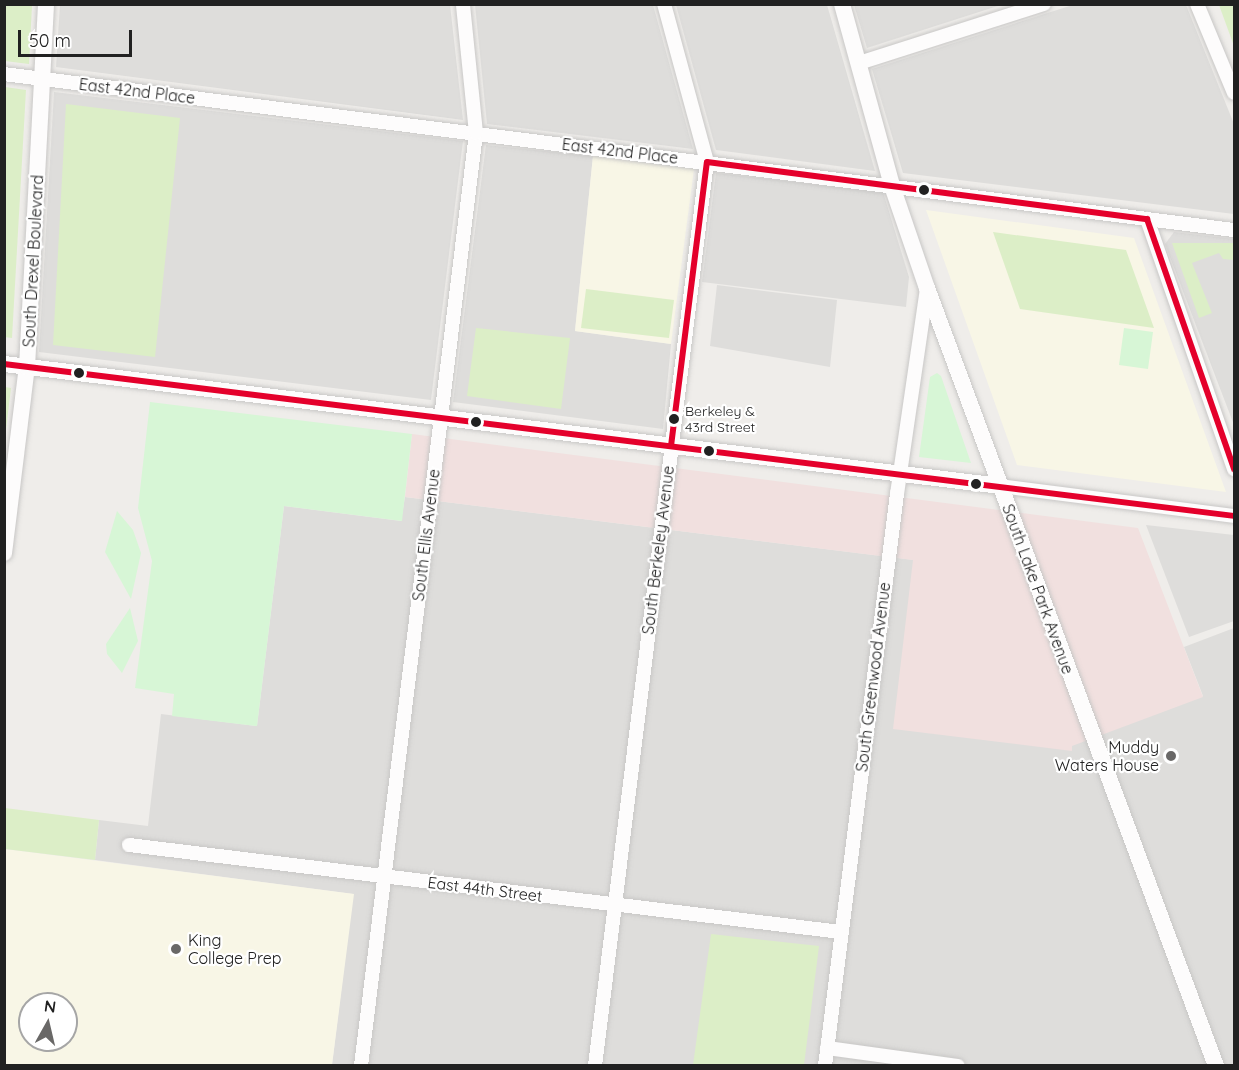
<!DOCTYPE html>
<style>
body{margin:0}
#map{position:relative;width:1239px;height:1070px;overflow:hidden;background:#efedea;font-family:Quicksand,sans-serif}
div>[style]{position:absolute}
.residential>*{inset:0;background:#dedddb}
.commercial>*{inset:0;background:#f1e0df}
.education>*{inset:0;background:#f8f6e6}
.grass>*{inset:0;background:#dceec7}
.park>*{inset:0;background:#d7f6d6}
.roads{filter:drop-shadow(0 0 2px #c8c7c6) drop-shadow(0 0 2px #c8c7c6)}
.minor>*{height:14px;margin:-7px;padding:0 7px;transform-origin:7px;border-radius:7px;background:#fdfcfc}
.tertiary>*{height:16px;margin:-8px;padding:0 8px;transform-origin:8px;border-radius:8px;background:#fdfcfc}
.bus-1>*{height:6px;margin:-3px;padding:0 3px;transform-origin:3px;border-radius:3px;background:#e4002b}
.dots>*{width:16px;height:16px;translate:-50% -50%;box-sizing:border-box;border:3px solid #fff;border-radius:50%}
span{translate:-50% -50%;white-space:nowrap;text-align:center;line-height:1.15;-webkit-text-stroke:4.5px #fff;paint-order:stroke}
.bus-label{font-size:14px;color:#212121}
.left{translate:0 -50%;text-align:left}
.street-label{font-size:16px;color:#212121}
.poi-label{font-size:16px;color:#212121}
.right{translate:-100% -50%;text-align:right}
.frame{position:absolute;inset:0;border:6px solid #212121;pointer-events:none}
.north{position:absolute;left:18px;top:992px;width:60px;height:60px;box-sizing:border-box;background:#fff;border:2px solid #a6a6a6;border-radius:50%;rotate:8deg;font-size:16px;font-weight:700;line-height:24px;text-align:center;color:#212121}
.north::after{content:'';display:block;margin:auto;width:21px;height:27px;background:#696867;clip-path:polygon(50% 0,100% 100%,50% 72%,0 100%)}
.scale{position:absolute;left:18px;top:30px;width:114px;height:27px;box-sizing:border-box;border:3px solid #212121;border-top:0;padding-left:8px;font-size:18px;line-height:21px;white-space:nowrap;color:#212121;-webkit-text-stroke:4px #fff;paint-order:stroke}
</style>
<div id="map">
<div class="residential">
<i style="clip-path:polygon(1076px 4px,1186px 5px,1234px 124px,1234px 214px,903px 173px,872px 69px)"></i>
<i style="clip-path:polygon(60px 5px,450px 5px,463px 120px,56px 67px)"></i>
<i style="clip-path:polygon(475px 5px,653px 5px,693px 149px,487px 124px)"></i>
<i style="clip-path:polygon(676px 5px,827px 5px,875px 171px,716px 150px)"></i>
<i style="clip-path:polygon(854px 5px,854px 4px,1001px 5px,867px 48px)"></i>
<i style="clip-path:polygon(54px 92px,463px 141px,431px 400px,39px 352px)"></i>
<i style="clip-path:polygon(486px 145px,593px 156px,575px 331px,671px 344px,663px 429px,453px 402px)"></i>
<i style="clip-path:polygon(716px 173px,883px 192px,909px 277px,906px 307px,702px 282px)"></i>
<i style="clip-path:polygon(1174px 232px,1234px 239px,1234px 425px,1165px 244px)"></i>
<i style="clip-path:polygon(717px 285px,837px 300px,830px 367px,710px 346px)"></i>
<i style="clip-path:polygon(405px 497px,914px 560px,1203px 696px,1184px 647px,1234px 628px,1234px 1065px,332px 1065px,353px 894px,95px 860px,99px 820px,148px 826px,161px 714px,257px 726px,284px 506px,401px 521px)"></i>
<i style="clip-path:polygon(1146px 525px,1234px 535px,1234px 621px,1189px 637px)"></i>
</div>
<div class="commercial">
<i style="clip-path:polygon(412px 434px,1138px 528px,1203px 697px,1072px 746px,1072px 751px,893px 729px,913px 560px,405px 497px)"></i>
</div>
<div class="education">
<i style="clip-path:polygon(593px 156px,694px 169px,671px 344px,575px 331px)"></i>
<i style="clip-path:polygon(926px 210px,1134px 238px,1226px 492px,1017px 465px)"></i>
<i style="clip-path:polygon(evenodd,5px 849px,354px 894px,332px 1065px,5px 1066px,5px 849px,30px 1004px,66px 1004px,66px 1040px,30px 1040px,30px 1004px)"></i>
</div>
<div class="grass">
<i style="clip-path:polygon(5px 4px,32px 5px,29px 64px,5px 61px)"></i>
<i style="clip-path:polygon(1219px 5px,1234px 5px,1234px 46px)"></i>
<i style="clip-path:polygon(5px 87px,26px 90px,12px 338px,4px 337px)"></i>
<i style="clip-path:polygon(66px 104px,180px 118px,155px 357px,53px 345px)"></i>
<i style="clip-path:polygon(993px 232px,1126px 250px,1154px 328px,1020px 309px)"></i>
<i style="clip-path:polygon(1172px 243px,1234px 243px,1234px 260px,1223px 259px,1219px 253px,1192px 263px,1212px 313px,1199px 318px)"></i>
<i style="clip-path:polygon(586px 289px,674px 300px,669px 338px,581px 328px)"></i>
<i style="clip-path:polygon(476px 328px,570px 338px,561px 409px,467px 396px)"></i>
<i style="clip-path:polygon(5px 387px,11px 388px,5px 438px,4px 387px)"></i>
<i style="clip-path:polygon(5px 808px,99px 820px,95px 860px,5px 849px)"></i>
<i style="clip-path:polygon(711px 934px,819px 946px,804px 1065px,693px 1065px)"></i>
</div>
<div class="park">
<i style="clip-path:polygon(1124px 328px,1153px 332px,1148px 369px,1119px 365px)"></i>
<i style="clip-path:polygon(937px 373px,941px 376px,971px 463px,919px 457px,930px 377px)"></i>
<i style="clip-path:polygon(150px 402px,412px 434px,402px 521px,284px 506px,257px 726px,172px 716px,174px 694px,135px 688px,152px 561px,138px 508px)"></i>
<i style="clip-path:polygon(117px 511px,133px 530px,141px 553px,131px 599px,105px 552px)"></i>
<i style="clip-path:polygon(130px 608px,138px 641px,122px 673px,107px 654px,106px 644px)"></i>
</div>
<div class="roads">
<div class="minor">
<i style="left:1197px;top:4px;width:96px;rotate:67.4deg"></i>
<i style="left:859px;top:63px;width:194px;rotate:-17.7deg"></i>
<i style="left:4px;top:74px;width:1240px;rotate:7.23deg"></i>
<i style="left:1147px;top:219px;width:265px;rotate:70.8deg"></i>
<i style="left:1000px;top:486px;width:236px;rotate:7.3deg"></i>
<i style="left:129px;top:845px;width:717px;rotate:6.97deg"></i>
<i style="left:827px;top:1048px;width:132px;rotate:7.8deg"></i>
<i style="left:361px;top:1066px;width:940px;rotate:-82.97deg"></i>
<i style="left:476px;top:133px;width:130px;rotate:-95.8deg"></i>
<i style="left:595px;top:1066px;width:911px;rotate:-82.94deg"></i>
<i style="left:707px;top:162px;width:164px;rotate:-105.2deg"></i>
<i style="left:825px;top:1066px;width:577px;rotate:-82.83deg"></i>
<i style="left:897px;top:494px;width:208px;rotate:-81.7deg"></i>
</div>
<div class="tertiary">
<i style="left:842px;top:4px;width:189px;rotate:74.6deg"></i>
<i style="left:892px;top:186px;width:108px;rotate:71.1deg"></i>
<i style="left:927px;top:288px;width:830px;rotate:69.62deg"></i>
<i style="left:4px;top:364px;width:1003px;rotate:6.98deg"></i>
<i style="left:4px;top:553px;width:187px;rotate:-83deg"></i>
<i style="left:27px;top:367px;width:363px;rotate:-87deg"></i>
</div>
</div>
<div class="bus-1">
<i style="left:4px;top:364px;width:1239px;rotate:7.04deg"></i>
<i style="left:671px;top:446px;width:286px;rotate:-82.8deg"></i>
<i style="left:707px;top:162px;width:444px;rotate:7.4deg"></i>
<i style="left:1147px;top:219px;width:265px;rotate:70.8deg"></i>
</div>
<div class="dots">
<i style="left:924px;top:190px;background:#212121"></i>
<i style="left:79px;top:373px;background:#212121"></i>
<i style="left:674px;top:419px;background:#212121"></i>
<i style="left:476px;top:422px;background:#212121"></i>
<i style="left:709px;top:451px;background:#212121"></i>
<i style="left:976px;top:484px;background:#212121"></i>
<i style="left:1171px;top:756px;background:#696867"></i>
<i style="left:176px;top:949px;background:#696867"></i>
</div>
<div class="bus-label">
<span class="left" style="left:685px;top:419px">Berkeley &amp;<br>43rd Street</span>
</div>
<div class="street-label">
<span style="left:137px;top:91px;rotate:7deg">East 42nd Place</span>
<span style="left:620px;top:151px;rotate:7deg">East 42nd Place</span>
<span style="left:33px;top:261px;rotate:-87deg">South Drexel Boulevard</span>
<span style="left:426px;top:535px;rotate:-83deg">South Ellis Avenue</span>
<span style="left:658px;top:550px;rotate:-83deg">South Berkeley Avenue</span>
<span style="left:1038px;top:589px;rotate:70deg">South Lake Park Avenue</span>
<span style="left:873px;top:677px;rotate:-83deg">South Greenwood Avenue</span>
<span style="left:485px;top:889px;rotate:7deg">East 44th Street</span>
</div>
<div class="poi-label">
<span class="right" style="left:1159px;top:756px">Muddy<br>Waters House</span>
<span class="left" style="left:188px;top:949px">King<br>College Prep</span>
</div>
<div class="frame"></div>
<div class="north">N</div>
<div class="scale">50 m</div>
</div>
